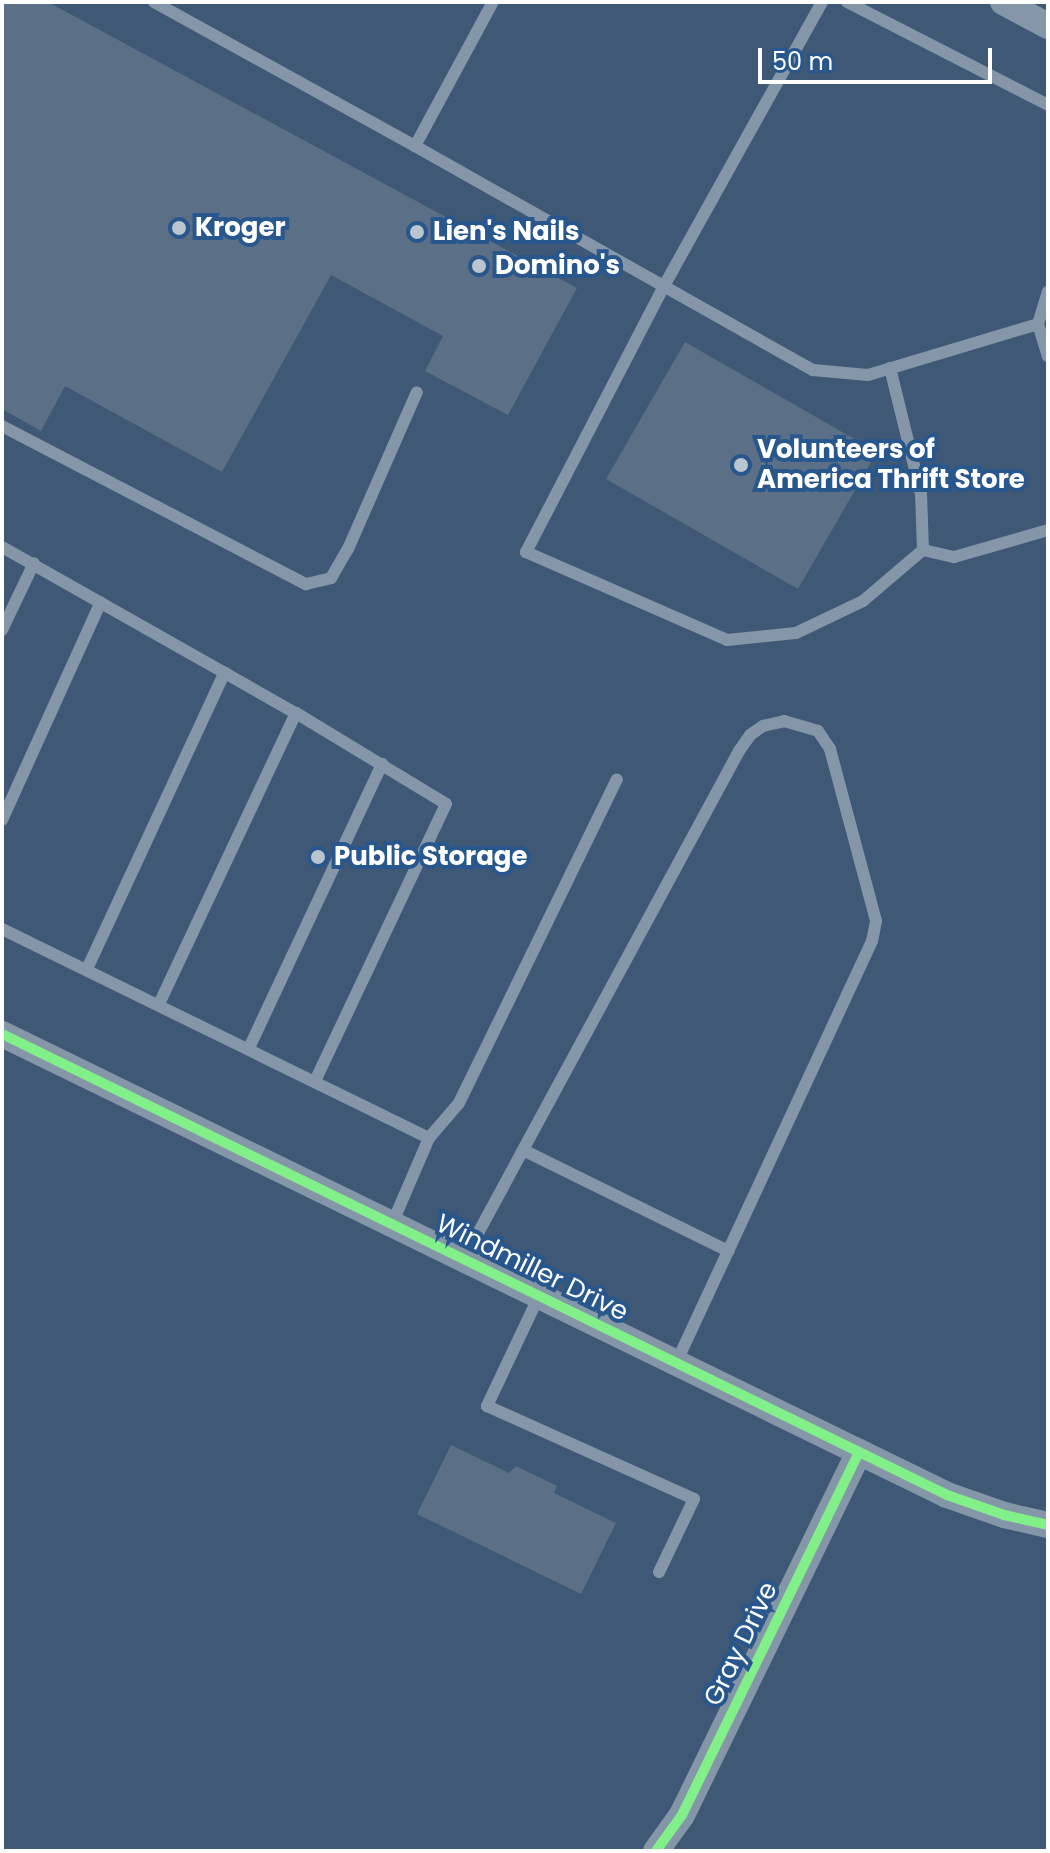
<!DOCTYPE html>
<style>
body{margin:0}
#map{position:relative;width:1050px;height:1853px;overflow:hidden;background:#3e5875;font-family:Poppins,sans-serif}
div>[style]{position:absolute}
.building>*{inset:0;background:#5b7086}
.lane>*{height:12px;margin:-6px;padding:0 6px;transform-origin:6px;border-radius:6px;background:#8596a9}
.street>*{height:26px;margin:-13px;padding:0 13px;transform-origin:13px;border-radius:13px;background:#8596a9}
.cycleway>*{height:10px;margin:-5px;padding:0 5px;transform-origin:5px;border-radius:5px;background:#82f089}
.dots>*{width:22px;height:22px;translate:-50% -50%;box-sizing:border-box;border:4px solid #27578c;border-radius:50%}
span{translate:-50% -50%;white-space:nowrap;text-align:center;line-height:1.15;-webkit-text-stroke:8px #27578c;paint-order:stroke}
.poi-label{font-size:26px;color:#fff;font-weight:700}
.left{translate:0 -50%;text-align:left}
.street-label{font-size:26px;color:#fff}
.frame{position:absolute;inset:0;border:4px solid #fff;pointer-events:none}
.scale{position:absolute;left:758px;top:48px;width:234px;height:36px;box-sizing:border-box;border:4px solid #fff;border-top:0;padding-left:10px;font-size:24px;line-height:28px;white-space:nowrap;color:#fff;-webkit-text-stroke:6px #27578c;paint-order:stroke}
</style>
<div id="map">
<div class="building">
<i style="clip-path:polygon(2px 2px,48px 2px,577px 288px,508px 415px,425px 371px,443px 336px,331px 275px,222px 472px,65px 386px,41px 431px,2px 409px)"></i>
<i style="clip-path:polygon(685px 342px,877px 452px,798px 589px,606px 479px)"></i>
<i style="clip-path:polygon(451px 1445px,509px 1473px,516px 1466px,557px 1486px,554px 1493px,616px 1523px,581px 1594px,417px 1514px)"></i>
</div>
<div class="lane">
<i style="left:154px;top:2px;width:298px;rotate:28.9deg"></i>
<i style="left:415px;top:146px;width:164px;rotate:-61.6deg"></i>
<i style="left:822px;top:2px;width:325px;rotate:119.1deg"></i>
<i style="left:664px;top:286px;width:300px;rotate:117.4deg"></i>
<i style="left:526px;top:552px;width:219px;rotate:23.6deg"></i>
<i style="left:727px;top:640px;width:69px;rotate:-5.8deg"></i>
<i style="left:796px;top:633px;width:74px;rotate:-25.5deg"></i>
<i style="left:863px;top:601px;width:79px;rotate:-40.4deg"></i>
<i style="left:923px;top:550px;width:56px;rotate:-92deg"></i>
<i style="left:921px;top:494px;width:130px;rotate:-103.8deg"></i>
<i style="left:847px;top:2px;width:226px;rotate:27.1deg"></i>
<i style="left:415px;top:146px;width:457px;rotate:29.4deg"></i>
<i style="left:813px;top:370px;width:55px;rotate:5.2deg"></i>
<i style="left:868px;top:375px;width:177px;rotate:-16.7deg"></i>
<i style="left:1038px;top:324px;width:34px;rotate:-73deg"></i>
<i style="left:1038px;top:324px;width:34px;rotate:73deg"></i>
<i style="left:2px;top:426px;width:343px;rotate:27.5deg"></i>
<i style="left:306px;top:584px;width:26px;rotate:-13deg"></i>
<i style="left:331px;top:578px;width:34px;rotate:-60deg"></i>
<i style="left:348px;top:549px;width:171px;rotate:-66.3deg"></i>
<i style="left:2px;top:547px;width:338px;rotate:29.5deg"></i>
<i style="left:296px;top:713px;width:175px;rotate:31.2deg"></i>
<i style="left:446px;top:804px;width:306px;rotate:115.3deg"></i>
<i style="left:923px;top:550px;width:32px;rotate:13deg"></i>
<i style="left:954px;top:557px;width:98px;rotate:-16deg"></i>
<i style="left:2px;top:630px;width:74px;rotate:-64.5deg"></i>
<i style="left:2px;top:820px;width:239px;rotate:-65.6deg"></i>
<i style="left:2px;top:929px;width:475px;rotate:26.1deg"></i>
<i style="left:429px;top:1138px;width:94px;rotate:113.3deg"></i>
<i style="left:87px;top:969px;width:327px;rotate:-65.1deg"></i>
<i style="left:159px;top:1004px;width:322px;rotate:-64.8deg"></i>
<i style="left:249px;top:1048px;width:314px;rotate:-64.9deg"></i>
<i style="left:429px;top:1138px;width:46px;rotate:-49.4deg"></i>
<i style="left:459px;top:1103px;width:360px;rotate:-64deg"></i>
<i style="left:523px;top:1150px;width:229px;rotate:26.2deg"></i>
<i style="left:464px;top:1259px;width:578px;rotate:-61.57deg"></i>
<i style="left:739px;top:751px;width:19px;rotate:-55deg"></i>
<i style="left:750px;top:735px;width:16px;rotate:-35deg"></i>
<i style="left:763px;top:726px;width:22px;rotate:-13deg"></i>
<i style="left:784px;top:721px;width:35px;rotate:16deg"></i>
<i style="left:818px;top:731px;width:22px;rotate:56deg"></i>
<i style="left:830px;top:749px;width:178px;rotate:75deg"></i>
<i style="left:876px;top:921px;width:20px;rotate:101deg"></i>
<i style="left:872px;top:941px;width:465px;rotate:114.9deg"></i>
<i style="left:539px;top:1296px;width:122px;rotate:115.3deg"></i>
<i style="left:487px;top:1406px;width:227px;rotate:24.2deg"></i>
<i style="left:694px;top:1499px;width:81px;rotate:115.6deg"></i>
</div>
<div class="street">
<i style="left:1003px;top:2px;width:51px;rotate:28.1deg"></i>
<i style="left:2px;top:1034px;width:1051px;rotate:26deg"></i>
<i style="left:947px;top:1495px;width:60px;rotate:19.3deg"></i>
<i style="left:1004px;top:1515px;width:45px;rotate:12.8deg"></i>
<i style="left:656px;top:1851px;width:44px;rotate:-54.2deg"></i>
<i style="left:682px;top:1815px;width:404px;rotate:-64deg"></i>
</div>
<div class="cycleway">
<i style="left:2px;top:1034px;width:1051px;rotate:26deg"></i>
<i style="left:947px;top:1495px;width:60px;rotate:19.3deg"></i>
<i style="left:1004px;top:1515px;width:45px;rotate:12.8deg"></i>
<i style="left:656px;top:1851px;width:44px;rotate:-54.2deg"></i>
<i style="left:682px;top:1815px;width:404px;rotate:-64deg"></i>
</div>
<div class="dots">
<i style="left:179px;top:228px;background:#bbc5cf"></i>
<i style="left:417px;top:232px;background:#bbc5cf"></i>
<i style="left:479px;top:266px;background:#bbc5cf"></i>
<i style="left:741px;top:465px;background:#bbc5cf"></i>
<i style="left:318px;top:857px;background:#bbc5cf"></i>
</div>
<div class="poi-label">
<span class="left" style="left:195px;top:228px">Kroger</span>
<span class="left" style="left:433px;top:232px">Lien's Nails</span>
<span class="left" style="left:495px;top:266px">Domino's</span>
<span class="left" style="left:757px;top:465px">Volunteers of<br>America Thrift Store</span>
<span class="left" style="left:334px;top:857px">Public Storage</span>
</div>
<div class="street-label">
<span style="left:532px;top:1268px;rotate:26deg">Windmiller Drive</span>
<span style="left:741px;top:1644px;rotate:-64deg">Gray Drive</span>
</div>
<div class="frame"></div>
<div class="scale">50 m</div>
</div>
